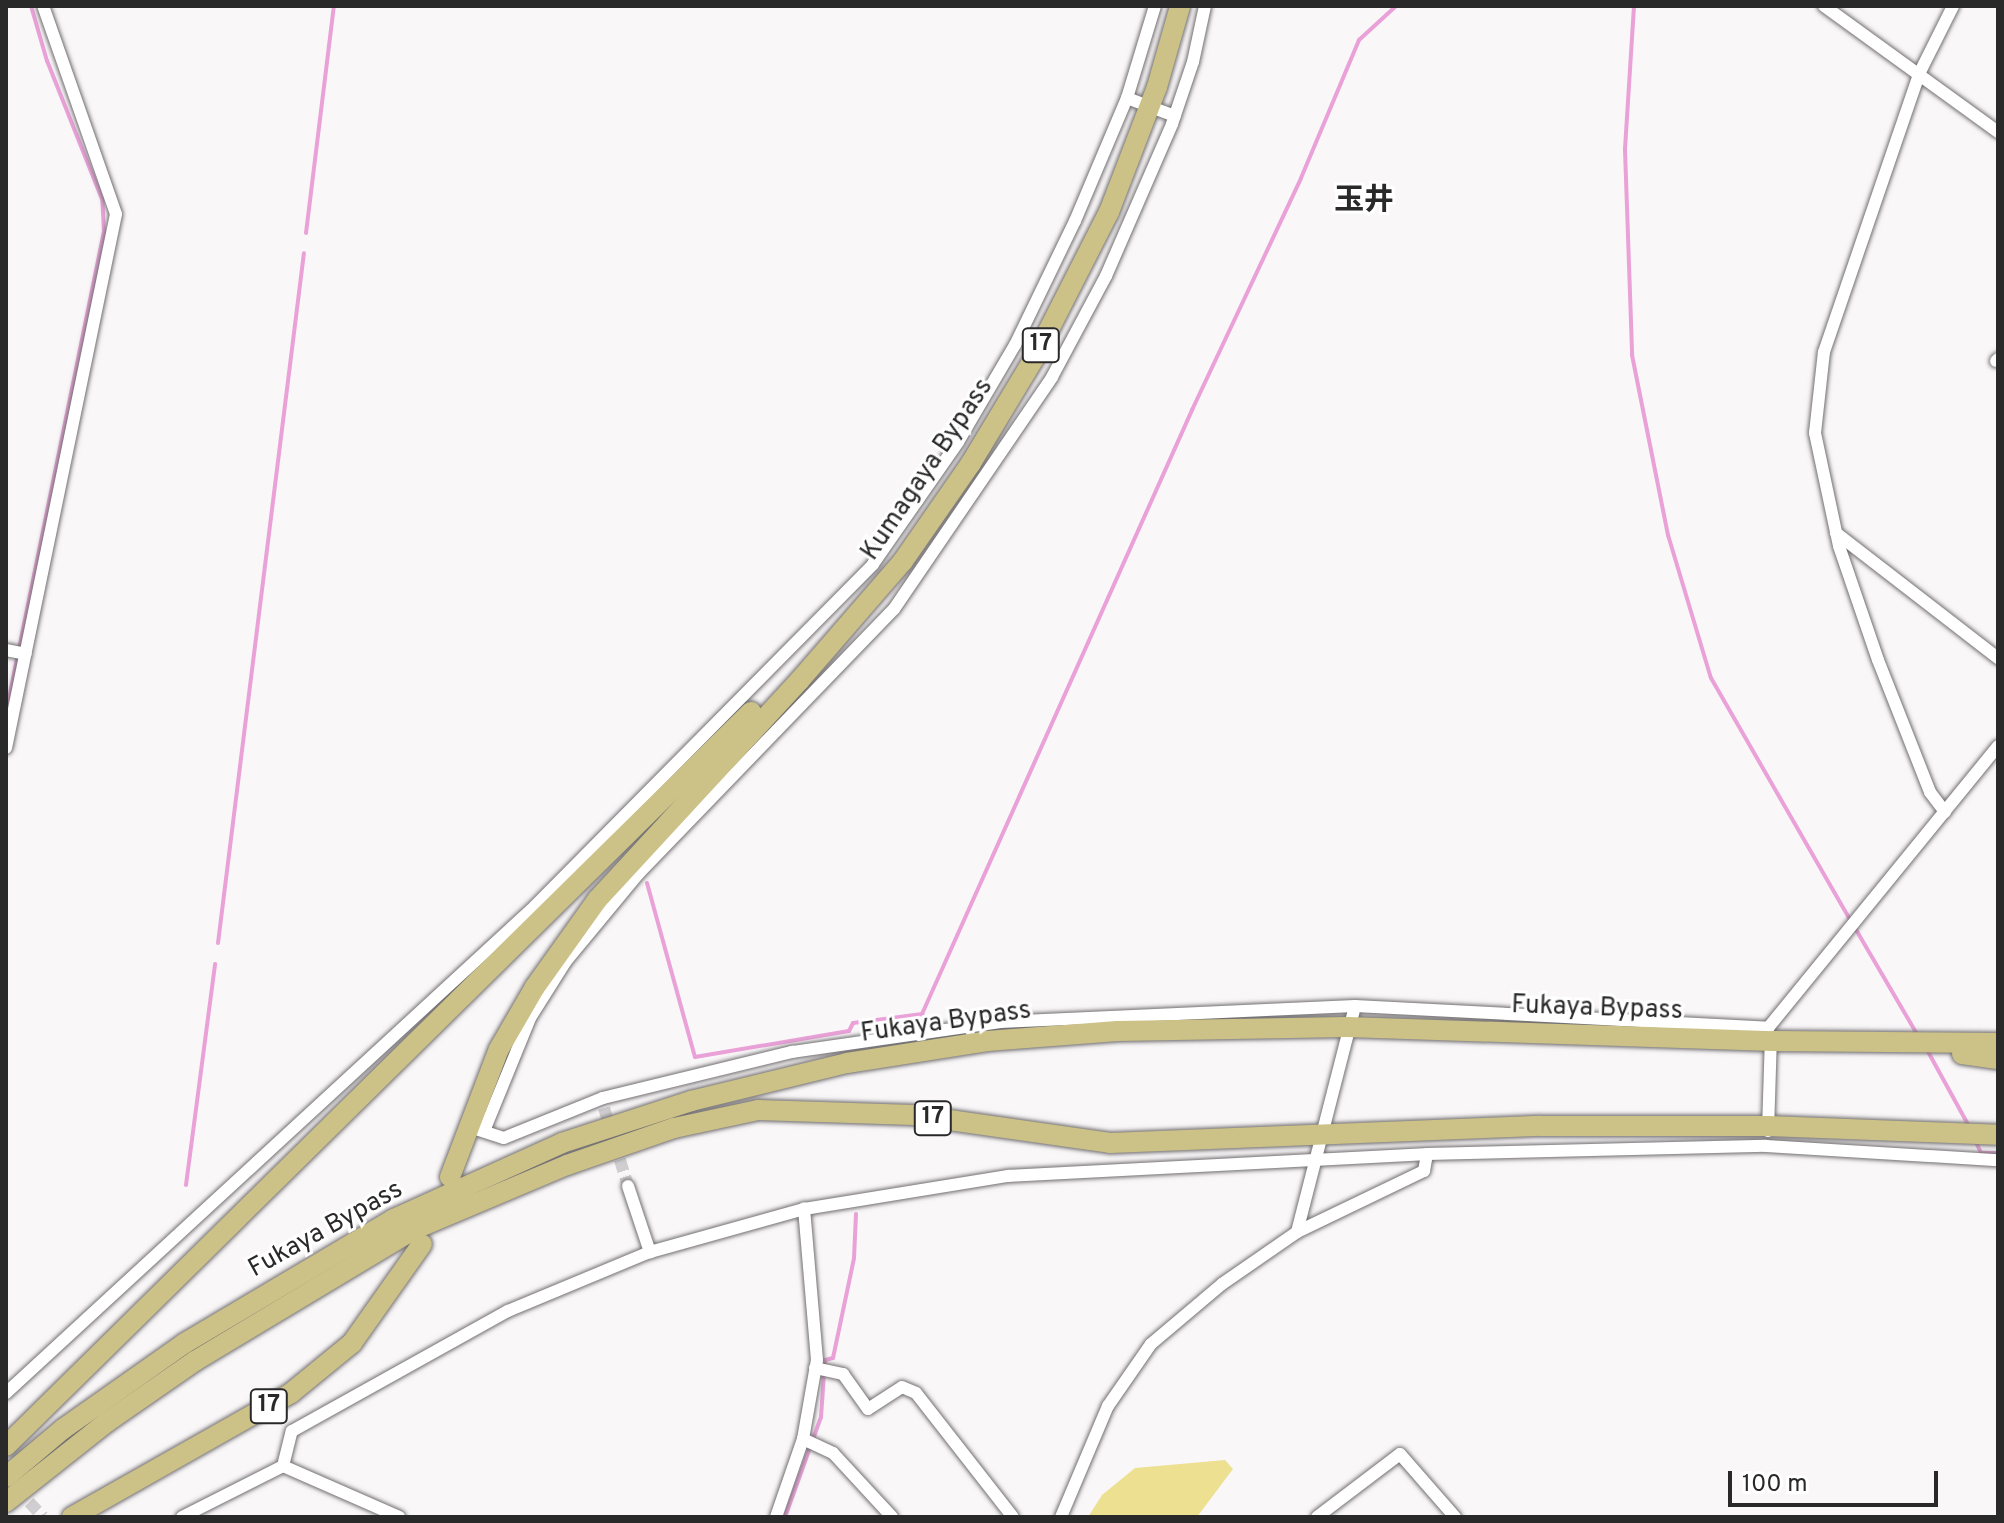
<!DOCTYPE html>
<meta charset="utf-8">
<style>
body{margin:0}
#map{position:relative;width:2004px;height:1523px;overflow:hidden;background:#faf7f9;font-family:Overpass,"Noto Sans JP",sans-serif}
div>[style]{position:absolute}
.green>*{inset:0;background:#ede091}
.stream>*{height:4px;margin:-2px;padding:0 2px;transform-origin:2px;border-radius:2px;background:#e9a1d8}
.minor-tunnel>*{height:12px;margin-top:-6px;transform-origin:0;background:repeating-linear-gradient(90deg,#d0ced0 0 12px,transparent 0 18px)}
.roads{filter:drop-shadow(0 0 2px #726f71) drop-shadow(0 0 2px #726f71)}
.minor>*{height:12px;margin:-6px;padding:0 6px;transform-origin:6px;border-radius:6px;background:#fff}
.trunk>*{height:20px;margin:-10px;padding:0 10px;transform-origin:10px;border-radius:10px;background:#ccc287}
span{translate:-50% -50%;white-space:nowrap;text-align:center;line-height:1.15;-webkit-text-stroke:6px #fff;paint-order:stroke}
.shield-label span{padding:2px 6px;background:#fff;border:2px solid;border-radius:6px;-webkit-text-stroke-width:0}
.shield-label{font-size:24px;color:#2a292a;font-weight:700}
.street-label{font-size:26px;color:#2a292a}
.quarter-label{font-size:30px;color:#2a292a;font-weight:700}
.frame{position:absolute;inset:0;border:8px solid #2a292a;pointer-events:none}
.scale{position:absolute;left:1728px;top:1471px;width:210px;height:36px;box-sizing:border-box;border:4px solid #2a292a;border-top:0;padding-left:10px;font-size:24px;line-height:28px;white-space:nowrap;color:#2a292a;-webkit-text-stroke:6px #fff;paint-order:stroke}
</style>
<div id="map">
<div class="green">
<i style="clip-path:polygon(1225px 1460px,1233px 1469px,1197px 1517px,1088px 1517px,1102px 1495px,1135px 1468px)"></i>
</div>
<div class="stream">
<i style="left:1634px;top:6px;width:144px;rotate:93.6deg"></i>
<i style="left:1625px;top:150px;width:205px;rotate:88deg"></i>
<i style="left:1632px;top:355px;width:184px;rotate:78.7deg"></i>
<i style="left:1668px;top:535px;width:149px;rotate:73.3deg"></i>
<i style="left:1711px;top:678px;width:279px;rotate:60.1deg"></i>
<i style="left:306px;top:233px;width:229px;rotate:-83deg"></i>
<i style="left:6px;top:713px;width:491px;rotate:-78.5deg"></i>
<i style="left:104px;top:232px;width:33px;rotate:-93deg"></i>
<i style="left:102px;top:199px;width:149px;rotate:-111.7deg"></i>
<i style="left:47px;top:61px;width:57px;rotate:-106.2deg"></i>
<i style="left:647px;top:883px;width:180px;rotate:74.6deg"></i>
<i style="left:695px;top:1057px;width:156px;rotate:-9.6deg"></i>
<i style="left:849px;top:1031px;width:9px;rotate:-63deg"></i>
<i style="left:853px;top:1023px;width:70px;rotate:-7.4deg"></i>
<i style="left:922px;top:1014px;width:662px;rotate:-65.91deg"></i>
<i style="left:1192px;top:410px;width:256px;rotate:-64.8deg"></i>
<i style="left:1301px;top:178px;width:150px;rotate:-67.2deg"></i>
<i style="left:1359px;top:40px;width:50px;rotate:-42.6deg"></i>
<i style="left:1855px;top:928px;width:123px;rotate:59.7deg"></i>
<i style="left:218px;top:943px;width:695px;rotate:-82.9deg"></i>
<i style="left:1926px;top:1048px;width:91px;rotate:61.2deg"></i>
<i style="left:1975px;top:1140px;width:14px;rotate:65deg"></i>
<i style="left:1981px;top:1153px;width:17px"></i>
<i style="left:186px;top:1185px;width:223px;rotate:-82.5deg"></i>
<i style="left:785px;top:1517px;width:106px;rotate:-70.2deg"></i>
<i style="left:821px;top:1417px;width:57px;rotate:-86deg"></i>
<i style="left:825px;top:1360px;width:8px;rotate:-14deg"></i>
<i style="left:833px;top:1358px;width:102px;rotate:-78.1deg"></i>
<i style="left:854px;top:1258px;width:44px;rotate:-87.4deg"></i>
</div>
<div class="minor-tunnel">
<i style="left:604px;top:1108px;width:82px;rotate:72.9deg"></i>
<i style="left:17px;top:1489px;width:38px;rotate:47deg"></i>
</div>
<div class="roads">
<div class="minor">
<i style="left:1824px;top:6px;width:215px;rotate:35.9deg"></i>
<i style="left:1127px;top:98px;width:51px;rotate:20.6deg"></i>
<i style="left:1996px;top:361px;width:3px;rotate:-45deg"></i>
<i style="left:1836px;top:533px;width:205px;rotate:37.7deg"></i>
<i style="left:6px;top:650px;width:20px;rotate:11deg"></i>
<i style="left:6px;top:748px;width:545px;rotate:-78.36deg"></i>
<i style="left:116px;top:214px;width:220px;rotate:-109.3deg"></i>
<i style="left:1945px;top:812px;width:25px;rotate:-127deg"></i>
<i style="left:1930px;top:792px;width:142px;rotate:-111.5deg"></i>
<i style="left:1878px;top:660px;width:120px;rotate:-108.9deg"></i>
<i style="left:1839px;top:546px;width:116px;rotate:-102deg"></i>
<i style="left:1815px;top:433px;width:81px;rotate:-83.7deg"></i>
<i style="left:1824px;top:352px;width:296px;rotate:-71.1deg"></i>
<i style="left:1920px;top:72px;width:74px;rotate:-63.4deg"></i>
<i style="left:1768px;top:1028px;width:364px;rotate:-50.8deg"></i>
<i style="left:476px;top:1129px;width:29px;rotate:18deg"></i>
<i style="left:504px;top:1138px;width:107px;rotate:-22deg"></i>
<i style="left:603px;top:1098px;width:195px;rotate:-13.7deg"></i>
<i style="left:792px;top:1052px;width:210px;rotate:-8.2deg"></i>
<i style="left:1000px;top:1022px;width:355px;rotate:-2.6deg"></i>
<i style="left:1355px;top:1006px;width:414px;rotate:3deg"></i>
<i style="left:484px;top:1131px;width:122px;rotate:-67.8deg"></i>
<i style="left:530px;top:1018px;width:67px;rotate:-57.7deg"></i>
<i style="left:566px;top:961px;width:113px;rotate:-50.4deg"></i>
<i style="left:638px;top:874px;width:368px;rotate:-46deg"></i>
<i style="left:894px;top:609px;width:281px;rotate:-55.7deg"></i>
<i style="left:1052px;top:377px;width:115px;rotate:-61.9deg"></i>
<i style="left:1106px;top:276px;width:166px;rotate:-66.5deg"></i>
<i style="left:1172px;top:124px;width:65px;rotate:-71.3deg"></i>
<i style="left:1193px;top:62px;width:57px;rotate:-77.9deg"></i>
<i style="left:1768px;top:1131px;width:93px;rotate:-88.2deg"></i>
<i style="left:628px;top:1186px;width:70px;rotate:71.6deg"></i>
<i style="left:1297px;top:1232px;width:233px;rotate:-75.6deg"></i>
<i style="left:815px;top:1368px;width:29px;rotate:12deg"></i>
<i style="left:843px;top:1374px;width:43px;rotate:54.5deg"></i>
<i style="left:868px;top:1409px;width:40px;rotate:-32.9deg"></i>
<i style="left:902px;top:1387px;width:15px;rotate:23deg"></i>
<i style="left:916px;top:1393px;width:157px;rotate:52deg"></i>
<i style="left:6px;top:1393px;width:719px;rotate:-42.63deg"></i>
<i style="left:535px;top:906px;width:481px;rotate:-45.3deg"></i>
<i style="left:873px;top:564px;width:149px;rotate:-55.1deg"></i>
<i style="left:958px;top:442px;width:113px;rotate:-59.6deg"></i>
<i style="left:1015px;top:345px;width:138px;rotate:-64.2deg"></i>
<i style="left:1075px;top:221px;width:134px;rotate:-67.1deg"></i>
<i style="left:1127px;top:98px;width:96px;rotate:-73.1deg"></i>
<i style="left:803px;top:1439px;width:33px;rotate:25deg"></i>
<i style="left:833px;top:1453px;width:87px;rotate:47.3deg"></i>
<i style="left:283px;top:1466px;width:127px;rotate:23.7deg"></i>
<i style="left:182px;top:1517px;width:113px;rotate:-26.8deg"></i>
<i style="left:283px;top:1466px;width:36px;rotate:-76deg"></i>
<i style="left:292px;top:1431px;width:247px;rotate:-29.1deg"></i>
<i style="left:508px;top:1311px;width:154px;rotate:-22.6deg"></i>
<i style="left:650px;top:1252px;width:160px;rotate:-15.6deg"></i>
<i style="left:804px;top:1209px;width:207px;rotate:-9.2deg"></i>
<i style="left:1008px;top:1176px;width:420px;rotate:-3deg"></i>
<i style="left:1427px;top:1154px;width:339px;rotate:-1.4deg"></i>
<i style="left:1766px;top:1146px;width:232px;rotate:3.5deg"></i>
<i style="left:776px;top:1517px;width:83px;rotate:-70.9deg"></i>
<i style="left:803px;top:1439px;width:80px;rotate:-80deg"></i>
<i style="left:817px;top:1360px;width:152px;rotate:-94.9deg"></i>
<i style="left:1061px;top:1517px;width:121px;rotate:-67.1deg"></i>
<i style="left:1108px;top:1406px;width:75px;rotate:-55.3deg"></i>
<i style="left:1151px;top:1344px;width:93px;rotate:-40.2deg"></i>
<i style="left:1222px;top:1284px;width:91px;rotate:-34.7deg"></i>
<i style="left:1297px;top:1232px;width:141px;rotate:-25.7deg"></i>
<i style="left:1424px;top:1171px;width:17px;rotate:-80deg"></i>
<i style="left:1317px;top:1517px;width:104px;rotate:-37.2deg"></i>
<i style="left:1400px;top:1454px;width:84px;rotate:48.9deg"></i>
</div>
<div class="trunk">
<i style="left:1962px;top:1054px;width:36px;rotate:8deg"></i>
<i style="left:450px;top:1177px;width:137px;rotate:-69.1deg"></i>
<i style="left:499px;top:1049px;width:72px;rotate:-59.9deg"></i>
<i style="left:535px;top:987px;width:107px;rotate:-54.5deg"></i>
<i style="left:597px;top:900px;width:299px;rotate:-47.3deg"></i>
<i style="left:800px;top:680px;width:157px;rotate:-49.1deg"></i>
<i style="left:903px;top:561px;width:119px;rotate:-55.2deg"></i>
<i style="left:971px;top:463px;width:124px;rotate:-58.9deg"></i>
<i style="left:1035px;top:357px;width:163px;rotate:-63deg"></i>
<i style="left:1109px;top:212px;width:134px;rotate:-69deg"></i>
<i style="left:1157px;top:87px;width:84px;rotate:-74.1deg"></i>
<i style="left:6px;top:1446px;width:1046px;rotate:-44.57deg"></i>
<i style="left:6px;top:1477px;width:75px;rotate:-40.1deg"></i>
<i style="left:63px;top:1429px;width:149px;rotate:-35.2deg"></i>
<i style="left:185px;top:1343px;width:243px;rotate:-30.7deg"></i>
<i style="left:394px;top:1219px;width:184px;rotate:-24.3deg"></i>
<i style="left:562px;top:1143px;width:136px;rotate:-18deg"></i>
<i style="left:691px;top:1101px;width:161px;rotate:-13.7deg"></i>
<i style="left:847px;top:1063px;width:142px;rotate:-8.9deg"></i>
<i style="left:987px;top:1041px;width:131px;rotate:-4.4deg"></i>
<i style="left:1118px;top:1031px;width:229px;rotate:-1deg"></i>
<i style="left:1347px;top:1027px;width:426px;rotate:1.9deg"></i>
<i style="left:1773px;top:1041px;width:225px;rotate:0.5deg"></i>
<i style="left:6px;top:1502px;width:129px;rotate:-38.4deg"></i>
<i style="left:107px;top:1422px;width:107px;rotate:-34.7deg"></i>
<i style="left:195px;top:1361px;width:254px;rotate:-31deg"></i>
<i style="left:413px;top:1230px;width:167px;rotate:-22.9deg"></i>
<i style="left:567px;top:1165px;width:113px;rotate:-19.1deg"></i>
<i style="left:674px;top:1128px;width:86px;rotate:-12.1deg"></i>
<i style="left:758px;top:1110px;width:156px;rotate:1.8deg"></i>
<i style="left:914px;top:1115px;width:198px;rotate:8.1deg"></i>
<i style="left:1110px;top:1143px;width:431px;rotate:-2.3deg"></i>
<i style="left:1541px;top:1126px;width:227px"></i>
<i style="left:1768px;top:1126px;width:230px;rotate:2.2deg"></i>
<i style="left:72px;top:1517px;width:252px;rotate:-29.5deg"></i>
<i style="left:291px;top:1393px;width:79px;rotate:-39.3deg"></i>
<i style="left:352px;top:1343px;width:121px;rotate:-54.7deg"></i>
</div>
</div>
<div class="shield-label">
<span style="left:1041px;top:345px">17</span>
<span style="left:933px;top:1118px">17</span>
<span style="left:269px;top:1406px">17</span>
</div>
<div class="street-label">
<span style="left:928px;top:470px;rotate:-56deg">Kumagaya Bypass</span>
<span style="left:1597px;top:1009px;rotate:2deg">Fukaya Bypass</span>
<span style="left:946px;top:1023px;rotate:-8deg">Fukaya Bypass</span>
<span style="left:326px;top:1230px;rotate:-29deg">Fukaya Bypass</span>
</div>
<div class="quarter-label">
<span style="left:1364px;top:202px">玉井</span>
</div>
<div class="frame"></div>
<div class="scale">100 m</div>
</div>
